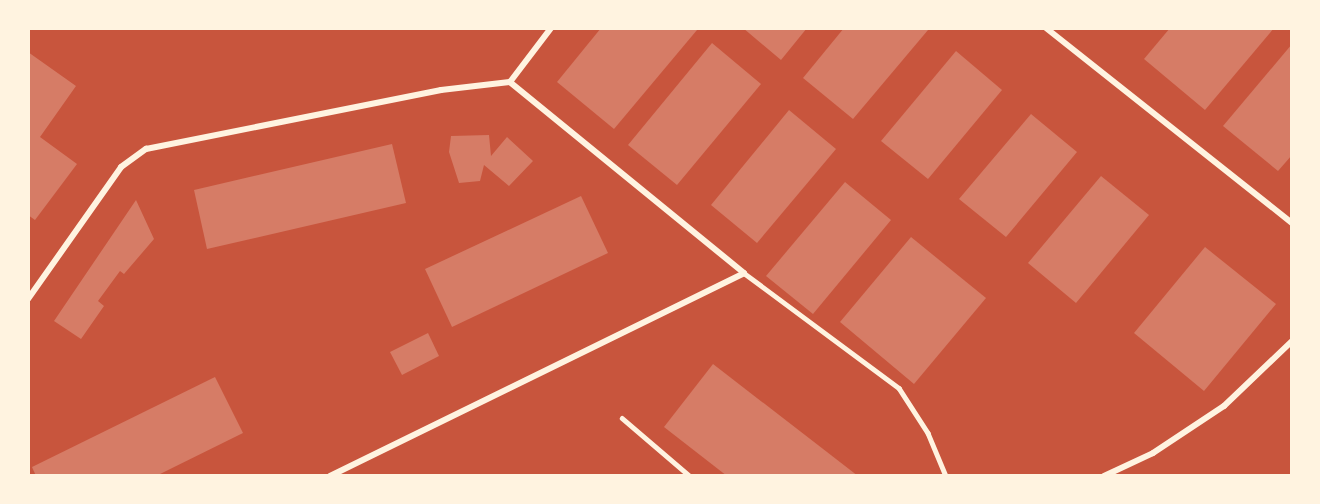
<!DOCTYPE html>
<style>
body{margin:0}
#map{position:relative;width:1320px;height:504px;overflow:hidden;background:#c8553d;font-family:Merriweather,serif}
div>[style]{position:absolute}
.building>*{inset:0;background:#d67c66}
.service>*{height:4.5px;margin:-2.25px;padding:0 2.25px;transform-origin:2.25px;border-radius:2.25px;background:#fff3e0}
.minor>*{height:6px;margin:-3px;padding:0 3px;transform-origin:3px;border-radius:3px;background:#fff3e0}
span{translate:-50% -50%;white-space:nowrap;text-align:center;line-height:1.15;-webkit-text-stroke:6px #fff3e0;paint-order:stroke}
.frame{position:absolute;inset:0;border:30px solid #fff3e0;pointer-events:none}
</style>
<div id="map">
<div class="building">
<i style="clip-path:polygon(601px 28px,697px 30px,614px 129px,557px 82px)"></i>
<i style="clip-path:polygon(743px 28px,807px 28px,781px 60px)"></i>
<i style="clip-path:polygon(844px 28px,928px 30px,853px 119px,803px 78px)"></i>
<i style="clip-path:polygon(1170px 28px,1274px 28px,1205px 110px,1144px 59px)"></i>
<i style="clip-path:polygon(712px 43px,761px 84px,677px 185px,628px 145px)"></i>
<i style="clip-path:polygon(1292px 44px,1292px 155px,1278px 171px,1223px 126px)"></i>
<i style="clip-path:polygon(956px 51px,1002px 90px,928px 179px,881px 141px)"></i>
<i style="clip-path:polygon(28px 52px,76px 86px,40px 137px,77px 164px,35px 220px,28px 215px)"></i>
<i style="clip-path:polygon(789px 110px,836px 149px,757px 243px,711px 205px)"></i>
<i style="clip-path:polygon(1031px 114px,1077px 152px,1006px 237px,959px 199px)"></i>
<i style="clip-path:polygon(489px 135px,491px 156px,507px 137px,533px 161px,509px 186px,484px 165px,480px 181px,459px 183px,449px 152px,451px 136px)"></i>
<i style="clip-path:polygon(392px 144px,406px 203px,207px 249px,194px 190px)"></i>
<i style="clip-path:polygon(1101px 176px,1149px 215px,1076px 303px,1028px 263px)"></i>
<i style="clip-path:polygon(845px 182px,891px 220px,813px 314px,766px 276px)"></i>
<i style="clip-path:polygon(581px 196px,608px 253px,452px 327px,425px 269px)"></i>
<i style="clip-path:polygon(136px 200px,154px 239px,124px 274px,120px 271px,98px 301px,104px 306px,81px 339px,54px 321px)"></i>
<i style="clip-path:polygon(911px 237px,986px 298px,914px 384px,840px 322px)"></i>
<i style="clip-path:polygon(1205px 247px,1276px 304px,1204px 391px,1134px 333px)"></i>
<i style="clip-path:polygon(428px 333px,439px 356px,402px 375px,390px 352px)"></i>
<i style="clip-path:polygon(713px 364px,858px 476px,727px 476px,664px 427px)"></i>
<i style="clip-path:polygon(215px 377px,243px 433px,156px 476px,36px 476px,32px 467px)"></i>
</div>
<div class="service">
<i style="left:744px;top:273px;width:193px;rotate:36.6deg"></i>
<i style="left:899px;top:388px;width:54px;rotate:57.2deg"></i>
<i style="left:928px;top:433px;width:47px;rotate:67.3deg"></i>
<i style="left:622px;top:418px;width:89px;rotate:40.5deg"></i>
</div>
<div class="minor">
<i style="left:1046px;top:28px;width:314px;rotate:38.4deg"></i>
<i style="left:28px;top:299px;width:161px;rotate:-54.8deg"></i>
<i style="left:121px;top:167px;width:31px;rotate:-36deg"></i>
<i style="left:146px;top:149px;width:301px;rotate:-11.3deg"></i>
<i style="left:441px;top:90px;width:69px;rotate:-6.6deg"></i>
<i style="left:510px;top:82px;width:68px;rotate:-52.8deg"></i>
<i style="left:330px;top:476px;width:461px;rotate:-26.1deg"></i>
<i style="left:744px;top:273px;width:302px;rotate:-140.8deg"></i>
<i style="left:1104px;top:476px;width:54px;rotate:-25.1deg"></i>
<i style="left:1153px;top:453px;width:85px;rotate:-33.5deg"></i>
<i style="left:1224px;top:406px;width:94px;rotate:-43.7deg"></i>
</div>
<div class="frame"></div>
</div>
